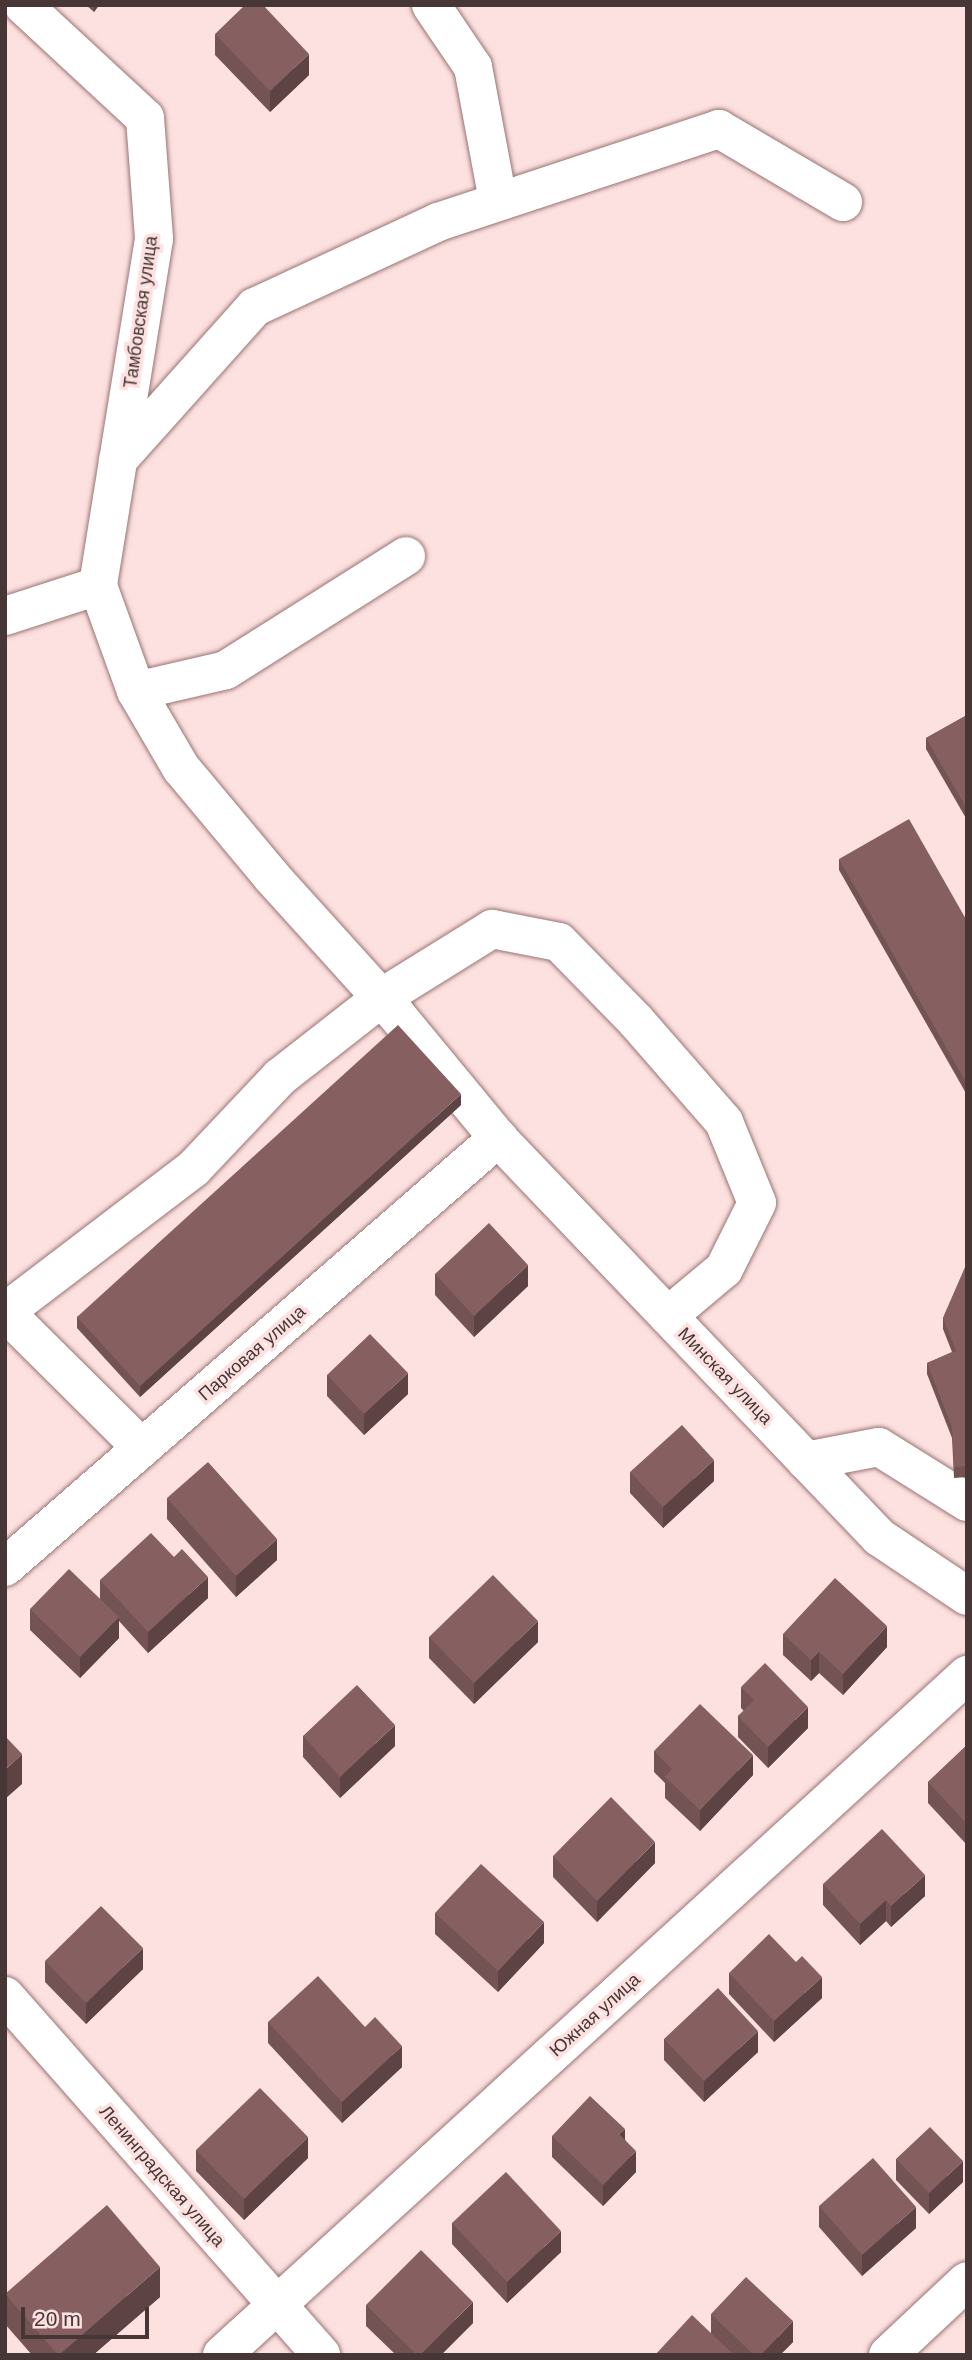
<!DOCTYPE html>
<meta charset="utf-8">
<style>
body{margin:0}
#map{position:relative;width:972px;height:2360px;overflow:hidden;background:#fce1e0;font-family:Helvetica,sans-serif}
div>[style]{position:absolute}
.roads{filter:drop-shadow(0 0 2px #9b7474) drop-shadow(0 0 2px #9b7474)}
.minor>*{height:38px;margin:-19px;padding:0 19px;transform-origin:19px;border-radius:19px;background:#fff}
.wall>*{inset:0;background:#735353}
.shaded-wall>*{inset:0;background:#5e4344}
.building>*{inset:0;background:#866061}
span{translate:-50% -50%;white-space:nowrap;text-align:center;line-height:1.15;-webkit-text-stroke:7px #fce1e0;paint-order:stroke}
.street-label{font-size:18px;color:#473636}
.frame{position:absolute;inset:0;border:7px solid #473636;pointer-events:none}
.scale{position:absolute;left:21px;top:2307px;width:128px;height:32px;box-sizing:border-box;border:4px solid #473636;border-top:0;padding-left:9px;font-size:21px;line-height:24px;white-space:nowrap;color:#473636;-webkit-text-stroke:5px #fce1e0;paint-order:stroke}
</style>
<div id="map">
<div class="roads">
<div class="minor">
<i style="left:23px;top:5px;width:166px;rotate:42.8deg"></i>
<i style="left:145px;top:118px;width:121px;rotate:85.7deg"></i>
<i style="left:154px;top:239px;width:351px;rotate:99.2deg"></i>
<i style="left:98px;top:586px;width:112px;rotate:70.1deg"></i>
<i style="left:136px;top:691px;width:89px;rotate:59.7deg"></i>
<i style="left:181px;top:768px;width:142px;rotate:50.1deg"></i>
<i style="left:272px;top:877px;width:183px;rotate:47.9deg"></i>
<i style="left:395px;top:1013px;width:162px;rotate:50.5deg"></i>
<i style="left:498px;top:1138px;width:552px;rotate:46.32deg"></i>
<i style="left:879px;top:1537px;width:106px;rotate:33.8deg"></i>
<i style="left:431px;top:5px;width:75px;rotate:55.9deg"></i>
<i style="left:473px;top:67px;width:136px;rotate:79.4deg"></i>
<i style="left:118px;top:460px;width:205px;rotate:-48.2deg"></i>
<i style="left:255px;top:307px;width:202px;rotate:-24.9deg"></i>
<i style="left:438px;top:222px;width:296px;rotate:-18.3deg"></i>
<i style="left:719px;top:129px;width:144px;rotate:30.5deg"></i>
<i style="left:5px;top:616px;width:98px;rotate:-17.9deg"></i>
<i style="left:136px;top:691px;width:92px;rotate:-13.1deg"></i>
<i style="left:226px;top:670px;width:213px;rotate:-32.3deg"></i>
<i style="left:5px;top:1312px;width:238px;rotate:-37.3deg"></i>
<i style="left:194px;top:1168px;width:125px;rotate:-46.6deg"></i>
<i style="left:280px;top:1077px;width:128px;rotate:-38deg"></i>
<i style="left:381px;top:998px;width:131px;rotate:-31.9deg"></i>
<i style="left:492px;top:929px;width:68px;rotate:11deg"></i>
<i style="left:559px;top:942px;width:110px;rotate:45.7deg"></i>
<i style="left:636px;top:1021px;width:134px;rotate:48.9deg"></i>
<i style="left:724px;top:1122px;width:87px;rotate:67.8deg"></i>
<i style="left:757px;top:1203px;width:74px;rotate:116.6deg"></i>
<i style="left:724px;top:1269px;width:73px;rotate:140deg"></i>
<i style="left:5px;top:1312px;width:193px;rotate:44.8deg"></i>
<i style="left:806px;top:1461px;width:74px;rotate:-10.9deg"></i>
<i style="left:879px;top:1447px;width:104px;rotate:32deg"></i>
<i style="left:5px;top:1567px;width:654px;rotate:-41.03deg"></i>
<i style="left:5px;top:1996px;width:478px;rotate:48.6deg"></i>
<i style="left:222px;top:2355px;width:1009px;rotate:-42.39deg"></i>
<i style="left:888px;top:2355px;width:108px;rotate:-43.1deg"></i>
</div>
</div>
<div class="wall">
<i style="clip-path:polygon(86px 5px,99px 5px,94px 12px)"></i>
<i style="clip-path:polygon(215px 34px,309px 75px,270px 112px,215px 55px)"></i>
<i style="clip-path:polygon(967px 715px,967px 820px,926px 749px,926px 738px)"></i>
<i style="clip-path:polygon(839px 859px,967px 921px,967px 1095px,839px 870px)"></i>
<i style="clip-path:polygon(461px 1105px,140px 1397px,77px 1328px,77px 1317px)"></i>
<i style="clip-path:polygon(967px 1263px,967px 1477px,954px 1478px,952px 1438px,927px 1374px,927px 1363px,952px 1352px,943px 1329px,943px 1318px)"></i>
<i style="clip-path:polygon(435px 1274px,528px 1286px,474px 1337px,435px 1295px)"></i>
<i style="clip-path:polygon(327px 1375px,408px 1394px,364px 1435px,327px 1396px)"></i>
<i style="clip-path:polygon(630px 1472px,714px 1481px,663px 1528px,630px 1493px)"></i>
<i style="clip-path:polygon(167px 1498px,277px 1560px,236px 1597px,167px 1519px)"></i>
<i style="clip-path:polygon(100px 1580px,208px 1598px,148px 1653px,119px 1621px,119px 1638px,80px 1678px,30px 1630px,30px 1609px,100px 1599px)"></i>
<i style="clip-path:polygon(783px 1634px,887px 1647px,843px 1695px,819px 1673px,811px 1681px,783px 1655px)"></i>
<i style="clip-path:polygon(429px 1637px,538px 1642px,474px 1704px,429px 1658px)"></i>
<i style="clip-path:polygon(741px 1687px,808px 1728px,768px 1768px,738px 1737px,738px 1716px,744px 1711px,741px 1708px)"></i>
<i style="clip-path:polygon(303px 1736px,395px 1746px,340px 1798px,303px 1757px)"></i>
<i style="clip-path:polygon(967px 1745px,967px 1845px,928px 1803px,928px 1782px)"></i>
<i style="clip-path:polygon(654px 1751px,753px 1775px,700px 1831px,665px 1798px,665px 1783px,654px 1772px)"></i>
<i style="clip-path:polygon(553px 1856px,655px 1863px,597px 1922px,553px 1877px)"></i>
<i style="clip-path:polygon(823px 1884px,925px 1896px,891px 1927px,886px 1921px,860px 1945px,823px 1905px)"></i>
<i style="clip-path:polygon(435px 1913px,544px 1943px,498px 1992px,435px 1934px)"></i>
<i style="clip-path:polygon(45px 1961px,143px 1969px,86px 2024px,45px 1982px)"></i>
<i style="clip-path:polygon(729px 1973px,822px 1998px,774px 2042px,729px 1994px)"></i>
<i style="clip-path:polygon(268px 2022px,365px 2027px,402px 2067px,342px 2123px,268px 2043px)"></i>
<i style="clip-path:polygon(664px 2039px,758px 2052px,704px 2102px,664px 2060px)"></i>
<i style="clip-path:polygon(552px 2136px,625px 2139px,636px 2172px,603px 2206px,552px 2157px)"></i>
<i style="clip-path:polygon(196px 2150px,308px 2158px,244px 2220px,196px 2171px)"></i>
<i style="clip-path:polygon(896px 2159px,963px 2182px,929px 2214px,896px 2180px)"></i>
<i style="clip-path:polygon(819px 2206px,916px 2228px,862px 2276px,819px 2227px)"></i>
<i style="clip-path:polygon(452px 2223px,561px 2252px,507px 2303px,452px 2244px)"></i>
<i style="clip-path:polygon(5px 2294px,160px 2297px,93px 2355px,32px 2355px,5px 2324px)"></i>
<i style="clip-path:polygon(366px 2305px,473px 2323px,441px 2355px,396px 2355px,366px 2326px)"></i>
<i style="clip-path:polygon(711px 2314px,793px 2342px,780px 2355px,655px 2355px,711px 2333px)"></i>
</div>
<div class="shaded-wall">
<i style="clip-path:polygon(94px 5px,99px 5px,94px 12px)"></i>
<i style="clip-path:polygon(309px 54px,309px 75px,270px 112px,270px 91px)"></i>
<i style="clip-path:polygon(461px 1094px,461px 1105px,140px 1397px,140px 1386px)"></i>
<i style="clip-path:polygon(528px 1265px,528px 1286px,474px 1337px,474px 1316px)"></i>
<i style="clip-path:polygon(408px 1373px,408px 1394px,364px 1435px,364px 1414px)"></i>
<i style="clip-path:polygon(714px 1460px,714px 1481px,663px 1528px,663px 1507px)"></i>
<i style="clip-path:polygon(277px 1539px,277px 1560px,236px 1597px,236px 1576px)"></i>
<i style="clip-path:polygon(208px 1577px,208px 1598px,148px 1653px,148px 1632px)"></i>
<i style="clip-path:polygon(119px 1617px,119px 1638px,80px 1678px,80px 1657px)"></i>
<i style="clip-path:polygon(538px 1621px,538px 1642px,474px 1704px,474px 1683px)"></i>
<i style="clip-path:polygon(887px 1626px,887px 1647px,843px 1695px,843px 1674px)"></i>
<i style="clip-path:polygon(819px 1652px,819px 1673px,811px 1681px,811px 1660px)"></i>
<i style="clip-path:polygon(808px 1707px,808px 1728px,768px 1768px,768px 1747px)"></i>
<i style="clip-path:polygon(395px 1725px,395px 1746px,340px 1798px,340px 1777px)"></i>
<i style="clip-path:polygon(22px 1754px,22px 1784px,5px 1799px,5px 1770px)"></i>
<i style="clip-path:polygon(753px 1755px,753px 1775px,700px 1831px,700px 1810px)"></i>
<i style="clip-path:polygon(655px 1842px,655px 1863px,597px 1922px,597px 1901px)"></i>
<i style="clip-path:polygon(925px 1875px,925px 1896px,891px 1927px,891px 1906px)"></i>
<i style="clip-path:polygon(886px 1900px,886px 1921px,860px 1945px,860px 1924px)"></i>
<i style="clip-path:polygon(544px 1922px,544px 1943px,498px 1992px,498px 1971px)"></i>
<i style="clip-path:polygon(143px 1948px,143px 1969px,86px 2024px,86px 2003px)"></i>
<i style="clip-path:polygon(822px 1977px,822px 1998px,774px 2042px,774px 2021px)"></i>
<i style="clip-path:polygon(758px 2031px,758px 2052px,704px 2102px,704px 2081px)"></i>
<i style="clip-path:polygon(402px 2046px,402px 2067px,342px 2123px,342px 2102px)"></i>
<i style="clip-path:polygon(625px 2129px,625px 2150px,619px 2134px)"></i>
<i style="clip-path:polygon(308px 2137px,308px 2158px,244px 2220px,244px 2199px)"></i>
<i style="clip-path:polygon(636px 2151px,636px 2172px,603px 2206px,603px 2185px)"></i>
<i style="clip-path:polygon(963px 2161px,963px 2182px,929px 2214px,929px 2193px)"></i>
<i style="clip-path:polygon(916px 2207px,916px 2228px,862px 2276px,862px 2255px)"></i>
<i style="clip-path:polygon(561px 2231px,561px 2252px,507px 2303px,507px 2282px)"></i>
<i style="clip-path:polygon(160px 2267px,160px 2297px,93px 2355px,59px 2355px)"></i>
<i style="clip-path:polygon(473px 2302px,473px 2323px,441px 2355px,420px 2355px)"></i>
<i style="clip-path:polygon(793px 2321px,793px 2342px,780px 2355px,761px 2355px)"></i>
</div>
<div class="building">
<i style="clip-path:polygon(245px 5px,263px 5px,309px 54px,270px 91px,215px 34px)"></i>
<i style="clip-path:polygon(967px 715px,967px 809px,926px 738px)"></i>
<i style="clip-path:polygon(909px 819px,967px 921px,967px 1084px,839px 859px)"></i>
<i style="clip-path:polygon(398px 1025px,461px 1094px,140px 1386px,77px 1317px)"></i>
<i style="clip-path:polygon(489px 1223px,528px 1265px,474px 1316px,435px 1274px)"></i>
<i style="clip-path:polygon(967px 1263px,967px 1466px,954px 1467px,952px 1427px,927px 1363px,956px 1351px,943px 1318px)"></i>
<i style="clip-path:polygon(370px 1334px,408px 1373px,364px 1414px,327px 1375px)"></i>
<i style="clip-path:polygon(682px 1425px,714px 1460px,663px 1507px,630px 1472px)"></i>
<i style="clip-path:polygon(208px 1462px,277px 1539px,236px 1576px,167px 1498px)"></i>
<i style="clip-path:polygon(151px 1533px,174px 1557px,182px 1549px,208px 1577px,148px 1632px,100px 1580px)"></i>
<i style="clip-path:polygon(69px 1569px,119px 1617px,80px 1657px,30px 1609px)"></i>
<i style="clip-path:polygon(493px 1575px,538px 1621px,474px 1683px,429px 1637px)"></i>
<i style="clip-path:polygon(835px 1578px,887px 1626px,843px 1674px,819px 1652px,811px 1660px,783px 1634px)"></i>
<i style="clip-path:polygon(765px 1663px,808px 1707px,768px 1747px,738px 1716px,754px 1700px,741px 1687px)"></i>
<i style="clip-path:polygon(357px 1685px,395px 1725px,340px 1777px,303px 1736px)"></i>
<i style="clip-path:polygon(700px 1704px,753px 1755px,700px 1810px,665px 1777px,672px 1769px,654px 1751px)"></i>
<i style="clip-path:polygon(5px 1736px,22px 1754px,5px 1770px)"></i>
<i style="clip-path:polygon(967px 1745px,967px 1824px,928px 1782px)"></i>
<i style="clip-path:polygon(611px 1797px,655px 1842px,597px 1901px,553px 1856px)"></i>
<i style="clip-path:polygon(882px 1829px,925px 1875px,891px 1906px,886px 1900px,860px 1924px,823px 1884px)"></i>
<i style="clip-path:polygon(481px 1864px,544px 1922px,498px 1971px,435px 1913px)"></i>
<i style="clip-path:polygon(101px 1906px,143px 1948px,86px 2003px,45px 1961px)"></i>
<i style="clip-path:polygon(769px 1934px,796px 1962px,802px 1956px,822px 1977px,774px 2021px,729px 1973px)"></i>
<i style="clip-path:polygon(318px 1976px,365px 2027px,375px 2017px,402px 2046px,342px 2102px,268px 2022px)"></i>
<i style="clip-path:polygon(718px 1988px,758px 2031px,704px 2081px,664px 2039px)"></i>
<i style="clip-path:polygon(260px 2088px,308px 2137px,244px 2199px,196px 2150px)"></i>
<i style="clip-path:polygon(590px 2096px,625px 2129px,619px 2134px,636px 2151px,603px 2185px,552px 2136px)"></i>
<i style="clip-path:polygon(930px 2127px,963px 2161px,929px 2193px,896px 2159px)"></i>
<i style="clip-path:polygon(873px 2158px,916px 2207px,862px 2255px,819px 2206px)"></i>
<i style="clip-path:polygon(506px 2172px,561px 2231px,507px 2282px,452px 2223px)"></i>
<i style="clip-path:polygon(107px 2205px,160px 2267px,59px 2355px,58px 2355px,5px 2294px)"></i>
<i style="clip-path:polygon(421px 2250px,473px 2302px,420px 2355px,417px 2355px,366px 2305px)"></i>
<i style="clip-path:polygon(746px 2277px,793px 2321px,761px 2355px,754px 2355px,711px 2314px)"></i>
<i style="clip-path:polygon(692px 2315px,734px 2355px,655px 2355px)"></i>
</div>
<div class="street-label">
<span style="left:141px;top:312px;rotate:-82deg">Тамбовская улица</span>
<span style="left:252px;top:1353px;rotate:-41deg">Парковая улица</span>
<span style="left:725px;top:1376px;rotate:46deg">Минская улица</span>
<span style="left:595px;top:2015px;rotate:-42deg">Южная улица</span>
<span style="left:162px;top:2176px;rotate:49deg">Ленинградская улица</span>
</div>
<div class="frame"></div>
<div class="scale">20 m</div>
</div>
